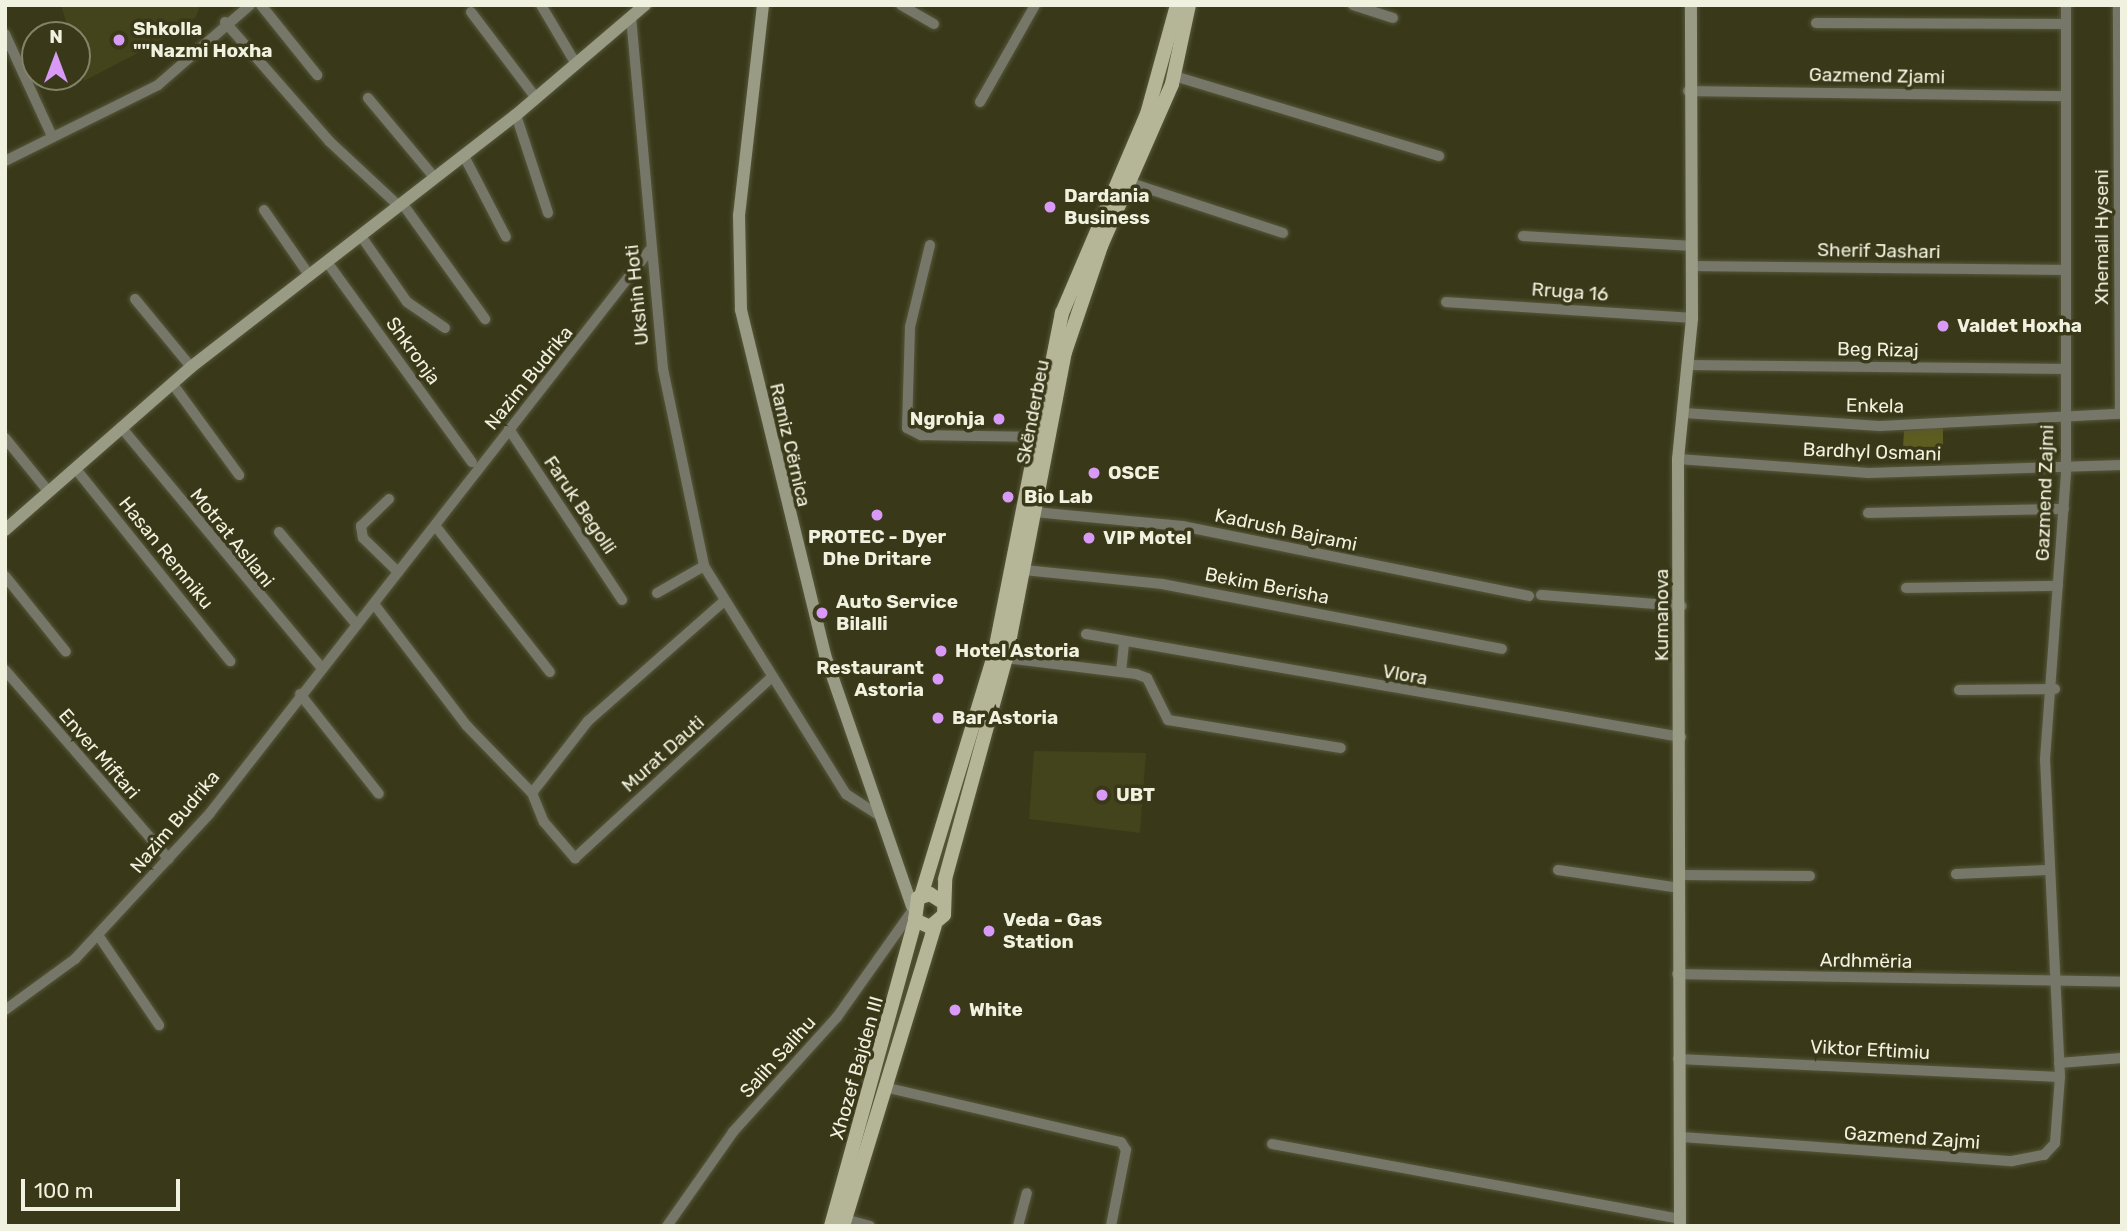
<!DOCTYPE html>
<meta charset="utf-8">
<style>
body{margin:0}
#map{position:relative;width:2127px;height:1231px;overflow:hidden;background:#39391a;font-family:Rubik,sans-serif}
div>[style]{position:absolute}
.built>*{inset:0;background:#43431c}
.green>*{inset:0;background:#5d5c21}
.roads{filter:drop-shadow(0 0 2px #56563a) drop-shadow(0 0 2px #56563a)}
.street>*{height:10px;margin:-5px;padding:0 5px;transform-origin:5px;border-radius:5px;background:#767768}
.secondary>*{height:12px;margin:-6px;padding:0 6px;transform-origin:6px;border-radius:6px;background:#9a9b84}
.primary>*{height:14px;margin:-7px;padding:0 7px;transform-origin:7px;border-radius:7px;background:#b5b698}
.dots>*{width:19px;height:19px;translate:-50% -50%;box-sizing:border-box;border:4px solid #39391a;border-radius:50%}
span{translate:-50% -50%;white-space:nowrap;text-align:center;line-height:1.15;-webkit-text-stroke:7px #39391a;paint-order:stroke}
.poi-label{font-size:19px;color:#f1f1df;font-weight:700}
.left{translate:0 -50%;text-align:left}
.right{translate:-100% -50%;text-align:right}
.street-label{font-size:19px;color:#f1f1df}
.frame{position:absolute;inset:0;border:7px solid #f1f1df;pointer-events:none}
.north{position:absolute;left:21px;top:21px;width:70px;height:70px;box-sizing:border-box;background:#39391a;border:2px solid #838369;border-radius:50%;rotate:0deg;font-size:19px;font-weight:700;line-height:28px;text-align:center;color:#f1f1df}
.north::after{content:'';display:block;margin:auto;width:24px;height:32px;background:#d99af7;clip-path:polygon(50% 0,100% 100%,50% 72%,0 100%)}
.scale{position:absolute;left:21px;top:1179px;width:159px;height:32px;box-sizing:border-box;border:4px solid #f1f1df;border-top:0;padding-left:9px;font-size:21px;line-height:24px;white-space:nowrap;color:#f1f1df;-webkit-text-stroke:5px #39391a;paint-order:stroke}
</style>
<div id="map">
<div class="built">
<i style="clip-path:polygon(61px 5px,200px 5px,196px 17px,155px 44px,84px 81px,77px 35px,70px 35px)"></i>
<i style="clip-path:polygon(1034px 751px,1146px 753px,1140px 833px,1029px 819px)"></i>
</div>
<div class="green">
<i style="clip-path:polygon(1943px 427px,1943px 447px,1903px 447px,1904px 431px)"></i>
</div>
<div class="roads">
<div class="street">
<i style="left:261px;top:5px;width:90px;rotate:51.3deg"></i>
<i style="left:541px;top:5px;width:69px;rotate:59.3deg"></i>
<i style="left:901px;top:5px;width:38px;rotate:30deg"></i>
<i style="left:1353px;top:5px;width:42px;rotate:18deg"></i>
<i style="left:471px;top:12px;width:108px;rotate:52.9deg"></i>
<i style="left:631px;top:17px;width:353px;rotate:84.8deg"></i>
<i style="left:663px;top:369px;width:201px;rotate:78.2deg"></i>
<i style="left:704px;top:566px;width:269px;rotate:58.1deg"></i>
<i style="left:846px;top:794px;width:37px;rotate:33deg"></i>
<i style="left:225px;top:22px;width:158px;rotate:48.8deg"></i>
<i style="left:329px;top:141px;width:96px;rotate:42.9deg"></i>
<i style="left:1816px;top:23px;width:250px;rotate:0.2deg"></i>
<i style="left:5px;top:34px;width:112px;rotate:65.3deg"></i>
<i style="left:1174px;top:76px;width:277px;rotate:16.8deg"></i>
<i style="left:1688px;top:91px;width:378px;rotate:0.8deg"></i>
<i style="left:368px;top:98px;width:103px;rotate:50.1deg"></i>
<i style="left:980px;top:102px;width:112px;rotate:-60.4deg"></i>
<i style="left:516px;top:115px;width:103px;rotate:71.9deg"></i>
<i style="left:464px;top:156px;width:91px;rotate:62.6deg"></i>
<i style="left:5px;top:161px;width:171px;rotate:-26.4deg"></i>
<i style="left:158px;top:85px;width:122px;rotate:-41deg"></i>
<i style="left:1131px;top:183px;width:160px;rotate:18.2deg"></i>
<i style="left:402px;top:203px;width:143px;rotate:54.4deg"></i>
<i style="left:264px;top:210px;width:79px;rotate:55.3deg"></i>
<i style="left:361px;top:236px;width:80px;rotate:55.1deg"></i>
<i style="left:407px;top:302px;width:46px;rotate:34.4deg"></i>
<i style="left:1523px;top:236px;width:169px;rotate:3.4deg"></i>
<i style="left:930px;top:245px;width:84px;rotate:103.7deg"></i>
<i style="left:910px;top:327px;width:101px;rotate:91.7deg"></i>
<i style="left:907px;top:428px;width:16px;rotate:27deg"></i>
<i style="left:921px;top:435px;width:114px;rotate:1deg"></i>
<i style="left:327px;top:262px;width:247px;rotate:54.1deg"></i>
<i style="left:1692px;top:266px;width:373px;rotate:0.6deg"></i>
<i style="left:135px;top:299px;width:88px;rotate:50.5deg"></i>
<i style="left:1446px;top:302px;width:247px;rotate:3.7deg"></i>
<i style="left:1691px;top:365px;width:374px;rotate:0.6deg"></i>
<i style="left:172px;top:383px;width:114px;rotate:53.9deg"></i>
<i style="left:1684px;top:413px;width:196px;rotate:3.8deg"></i>
<i style="left:1880px;top:426px;width:240px;rotate:-2.9deg"></i>
<i style="left:2120px;top:414px;width:409px;rotate:-90.3deg"></i>
<i style="left:121px;top:427px;width:312px;rotate:50.2deg"></i>
<i style="left:509px;top:429px;width:205px;rotate:56.5deg"></i>
<i style="left:5px;top:438px;width:68px;rotate:50.9deg"></i>
<i style="left:1678px;top:459px;width:191px;rotate:4.2deg"></i>
<i style="left:1868px;top:473px;width:254px;rotate:-1.8deg"></i>
<i style="left:75px;top:468px;width:248px;rotate:51.2deg"></i>
<i style="left:389px;top:499px;width:39px;rotate:136deg"></i>
<i style="left:361px;top:526px;width:12px;rotate:81deg"></i>
<i style="left:363px;top:538px;width:49px;rotate:44.2deg"></i>
<i style="left:1034px;top:512px;width:149px;rotate:5.4deg"></i>
<i style="left:1182px;top:526px;width:354px;rotate:11.4deg"></i>
<i style="left:1868px;top:513px;width:196px;rotate:-1.2deg"></i>
<i style="left:437px;top:528px;width:183px;rotate:51.9deg"></i>
<i style="left:279px;top:532px;width:121px;rotate:50deg"></i>
<i style="left:1024px;top:570px;width:139px;rotate:5.8deg"></i>
<i style="left:1162px;top:584px;width:346px;rotate:10.8deg"></i>
<i style="left:5px;top:576px;width:97px;rotate:51.2deg"></i>
<i style="left:1906px;top:588px;width:152px;rotate:-0.8deg"></i>
<i style="left:657px;top:593px;width:54px;rotate:-29.9deg"></i>
<i style="left:1541px;top:595px;width:141px;rotate:4.5deg"></i>
<i style="left:374px;top:604px;width:153px;rotate:52.7deg"></i>
<i style="left:467px;top:726px;width:93px;rotate:45.9deg"></i>
<i style="left:532px;top:793px;width:31px;rotate:68deg"></i>
<i style="left:544px;top:822px;width:48px;rotate:49.3deg"></i>
<i style="left:575px;top:858px;width:268px;rotate:-42.6deg"></i>
<i style="left:1086px;top:634px;width:604px;rotate:9.82deg"></i>
<i style="left:1006px;top:658px;width:131px;rotate:7deg"></i>
<i style="left:1136px;top:674px;width:12px;rotate:20deg"></i>
<i style="left:1147px;top:678px;width:47px;rotate:63.4deg"></i>
<i style="left:1168px;top:720px;width:175px;rotate:9.2deg"></i>
<i style="left:5px;top:670px;width:250px;rotate:49.1deg"></i>
<i style="left:1121px;top:672px;width:31px;rotate:-84deg"></i>
<i style="left:1959px;top:690px;width:96px;rotate:-0.6deg"></i>
<i style="left:300px;top:694px;width:127px;rotate:51.7deg"></i>
<i style="left:532px;top:793px;width:91px;rotate:-52.1deg"></i>
<i style="left:588px;top:721px;width:180px;rotate:-41.4deg"></i>
<i style="left:1558px;top:870px;width:123px;rotate:8.4deg"></i>
<i style="left:1956px;top:874px;width:91px;rotate:-2.5deg"></i>
<i style="left:1680px;top:875px;width:130px;rotate:0.4deg"></i>
<i style="left:98px;top:935px;width:109px;rotate:55.9deg"></i>
<i style="left:1677px;top:974px;width:445px;rotate:1deg"></i>
<i style="left:5px;top:1010px;width:87px;rotate:-36.1deg"></i>
<i style="left:75px;top:959px;width:199px;rotate:-47.2deg"></i>
<i style="left:210px;top:813px;width:713px;rotate:-52.01deg"></i>
<i style="left:1678px;top:1059px;width:382px;rotate:2.7deg"></i>
<i style="left:2059px;top:1063px;width:63px;rotate:-4.5deg"></i>
<i style="left:884px;top:1087px;width:243px;rotate:13.1deg"></i>
<i style="left:1121px;top:1142px;width:9px;rotate:58deg"></i>
<i style="left:1126px;top:1150px;width:77px;rotate:101.2deg"></i>
<i style="left:1682px;top:1137px;width:331px;rotate:4.2deg"></i>
<i style="left:2012px;top:1161px;width:33px;rotate:-11deg"></i>
<i style="left:2044px;top:1155px;width:16px;rotate:-47deg"></i>
<i style="left:2055px;top:1143px;width:66px;rotate:-85.7deg"></i>
<i style="left:2060px;top:1077px;width:318px;rotate:-92.7deg"></i>
<i style="left:2045px;top:759px;width:290px;rotate:-85.8deg"></i>
<i style="left:2066px;top:470px;width:465px;rotate:-90deg"></i>
<i style="left:1272px;top:1144px;width:415px;rotate:10.4deg"></i>
<i style="left:845px;top:1219px;width:26px;rotate:16deg"></i>
<i style="left:667px;top:1226px;width:115px;rotate:-54.9deg"></i>
<i style="left:733px;top:1132px;width:155px;rotate:-47.9deg"></i>
<i style="left:837px;top:1017px;width:130px;rotate:-54.7deg"></i>
<i style="left:1018px;top:1226px;width:34px;rotate:-75deg"></i>
</div>
<div class="secondary">
<i style="left:763px;top:5px;width:211px;rotate:96.5deg"></i>
<i style="left:739px;top:215px;width:95px;rotate:88.8deg"></i>
<i style="left:741px;top:310px;width:355px;rotate:76.3deg"></i>
<i style="left:825px;top:655px;width:266px;rotate:70.9deg"></i>
<i style="left:5px;top:530px;width:247px;rotate:-41.2deg"></i>
<i style="left:191px;top:367px;width:411px;rotate:-37.8deg"></i>
<i style="left:516px;top:115px;width:170px;rotate:-40.5deg"></i>
<i style="left:1680px;top:1226px;width:767px;rotate:-90.15deg"></i>
<i style="left:1678px;top:459px;width:142px;rotate:-84.3deg"></i>
<i style="left:1692px;top:318px;width:313px;rotate:-90.2deg"></i>
</div>
<div class="primary">
<i style="left:921px;top:896px;width:251px;rotate:-73.1deg"></i>
<i style="left:994px;top:656px;width:350px;rotate:-78.8deg"></i>
<i style="left:1062px;top:313px;width:216px;rotate:-66.9deg"></i>
<i style="left:1147px;top:114px;width:113px;rotate:-74.6deg"></i>
<i style="left:941px;top:901px;width:13px;rotate:-148deg"></i>
<i style="left:930px;top:894px;width:13px;rotate:162deg"></i>
<i style="left:918px;top:898px;width:22px;rotate:98deg"></i>
<i style="left:915px;top:920px;width:17px;rotate:25deg"></i>
<i style="left:930px;top:927px;width:18px;rotate:-41deg"></i>
<i style="left:944px;top:915px;width:36px;rotate:-88deg"></i>
<i style="left:945px;top:879px;width:229px;rotate:-74.6deg"></i>
<i style="left:1006px;top:658px;width:312px;rotate:-79.1deg"></i>
<i style="left:1065px;top:352px;width:112px;rotate:-71.2deg"></i>
<i style="left:1101px;top:246px;width:177px;rotate:-66.3deg"></i>
<i style="left:1172px;top:84px;width:81px;rotate:-77.9deg"></i>
<i style="left:831px;top:1226px;width:317px;rotate:-74.6deg"></i>
<i style="left:843px;top:1226px;width:314px;rotate:-73deg"></i>
</div>
</div>
<div class="dots">
<i style="left:119px;top:40px;background:#d99af7"></i>
<i style="left:1050px;top:207px;background:#d99af7"></i>
<i style="left:1943px;top:326px;background:#d99af7"></i>
<i style="left:999px;top:419px;background:#d99af7"></i>
<i style="left:1094px;top:473px;background:#d99af7"></i>
<i style="left:1008px;top:497px;background:#d99af7"></i>
<i style="left:877px;top:515px;background:#d99af7"></i>
<i style="left:1089px;top:538px;background:#d99af7"></i>
<i style="left:822px;top:613px;background:#d99af7"></i>
<i style="left:941px;top:651px;background:#d99af7"></i>
<i style="left:938px;top:679px;background:#d99af7"></i>
<i style="left:938px;top:718px;background:#d99af7"></i>
<i style="left:1102px;top:795px;background:#d99af7"></i>
<i style="left:989px;top:931px;background:#d99af7"></i>
<i style="left:955px;top:1010px;background:#d99af7"></i>
</div>
<div class="poi-label">
<span class="left" style="left:133px;top:40px">Shkolla<br>""Nazmi Hoxha</span>
<span class="left" style="left:1064px;top:207px">Dardania<br>Business</span>
<span class="left" style="left:1957px;top:326px">Valdet Hoxha</span>
<span class="right" style="left:985px;top:419px">Ngrohja</span>
<span class="left" style="left:1108px;top:473px">OSCE</span>
<span class="left" style="left:1024px;top:497px">Bio Lab</span>
<span style="left:877px;top:548px">PROTEC - Dyer<br>Dhe Dritare</span>
<span class="left" style="left:1103px;top:538px">VIP Motel</span>
<span class="left" style="left:836px;top:613px">Auto Service<br>Bilalli</span>
<span class="left" style="left:955px;top:651px">Hotel Astoria</span>
<span class="right" style="left:924px;top:679px">Restaurant<br>Astoria</span>
<span class="left" style="left:952px;top:718px">Bar Astoria</span>
<span class="left" style="left:1116px;top:795px">UBT</span>
<span class="left" style="left:1003px;top:931px">Veda - Gas<br>Station</span>
<span class="left" style="left:969px;top:1010px">White</span>
</div>
<div class="street-label">
<span style="left:1877px;top:76px;rotate:1deg">Gazmend Zjami</span>
<span style="left:2102px;top:237px;rotate:-90deg">Xhemail Hyseni</span>
<span style="left:1879px;top:251px;rotate:1deg">Sherif Jashari</span>
<span style="left:1570px;top:292px;rotate:4deg">Rruga 16</span>
<span style="left:637px;top:295px;rotate:-96deg">Ukshin Hoti</span>
<span style="left:1878px;top:350px;rotate:1deg">Beg Rizaj</span>
<span style="left:413px;top:351px;rotate:54deg">Shkronja</span>
<span style="left:529px;top:378px;rotate:-51deg">Nazim Budrika</span>
<span style="left:1875px;top:406px;rotate:1deg">Enkela</span>
<span style="left:1033px;top:412px;rotate:-79deg">Skënderbeu</span>
<span style="left:790px;top:445px;rotate:77deg">Ramiz Cërnica</span>
<span style="left:1872px;top:452px;rotate:2deg">Bardhyl Osmani</span>
<span style="left:2045px;top:493px;rotate:-88deg">Gazmend Zajmi</span>
<span style="left:580px;top:505px;rotate:56deg">Faruk Begolli</span>
<span style="left:1286px;top:530px;rotate:12deg">Kadrush Bajrami</span>
<span style="left:232px;top:538px;rotate:51deg">Motrat Asllani</span>
<span style="left:166px;top:553px;rotate:51deg">Hasan Remniku</span>
<span style="left:1267px;top:586px;rotate:11deg">Bekim Berisha</span>
<span style="left:1662px;top:615px;rotate:-90deg">Kumanova</span>
<span style="left:1405px;top:675px;rotate:10deg">Vlora</span>
<span style="left:99px;top:754px;rotate:49deg">Enver Miftari</span>
<span style="left:663px;top:754px;rotate:-42deg">Murat Dauti</span>
<span style="left:175px;top:822px;rotate:-50deg">Nazim Budrika</span>
<span style="left:1866px;top:961px;rotate:1deg">Ardhmëria</span>
<span style="left:1870px;top:1050px;rotate:3deg">Viktor Eftimiu</span>
<span style="left:778px;top:1057px;rotate:-48deg">Salih Salihu</span>
<span style="left:857px;top:1068px;rotate:-74deg">Xhozef Bajden III</span>
<span style="left:1912px;top:1138px;rotate:4deg">Gazmend Zajmi</span>
</div>
<div class="frame"></div>
<div class="north">N</div>
<div class="scale">100 m</div>
</div>
